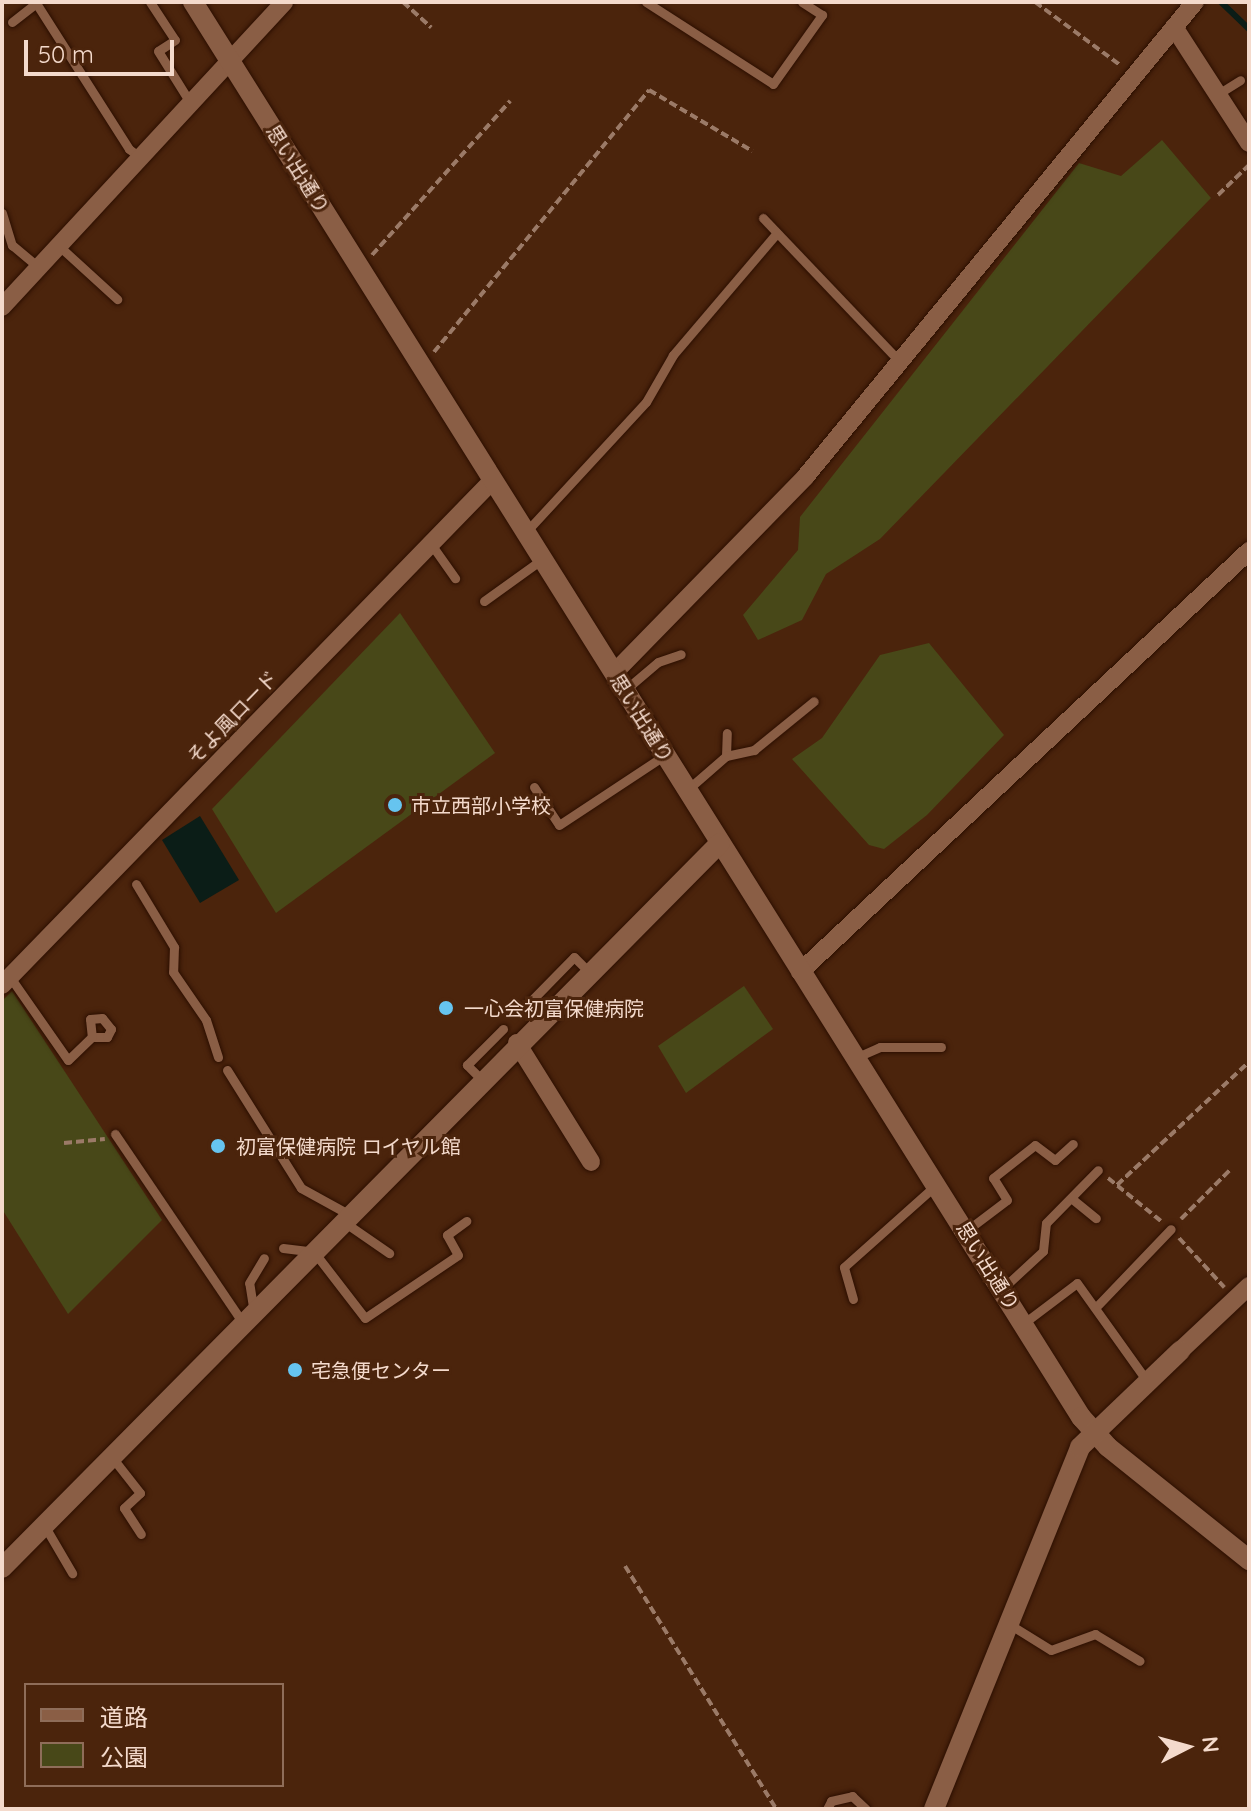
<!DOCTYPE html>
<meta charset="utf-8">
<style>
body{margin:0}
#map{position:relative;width:1251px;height:1811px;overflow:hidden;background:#4b240c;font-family:Quicksand,"Noto Sans JP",sans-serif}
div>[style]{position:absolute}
.green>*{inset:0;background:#484818}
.water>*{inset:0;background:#0b1d17}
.stream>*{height:6px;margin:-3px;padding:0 3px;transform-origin:3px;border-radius:3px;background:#0b1d17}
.path>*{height:4px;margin-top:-2px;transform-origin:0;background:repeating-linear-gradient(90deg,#9b7a67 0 8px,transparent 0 12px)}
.roads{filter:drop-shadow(0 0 2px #2c0f00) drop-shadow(0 0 2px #2c0f00)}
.service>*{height:9px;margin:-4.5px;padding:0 4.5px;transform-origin:4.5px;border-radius:4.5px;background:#8a5e45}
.minor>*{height:18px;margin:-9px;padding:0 9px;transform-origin:9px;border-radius:9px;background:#8a5e45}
.tertiary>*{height:20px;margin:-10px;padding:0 10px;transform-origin:10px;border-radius:10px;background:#8a5e45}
.dots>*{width:22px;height:22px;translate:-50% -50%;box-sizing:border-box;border:4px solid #4b240c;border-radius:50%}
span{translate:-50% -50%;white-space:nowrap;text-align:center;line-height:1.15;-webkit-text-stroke:6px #4b240c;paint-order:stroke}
.street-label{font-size:20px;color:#f4dacc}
.poi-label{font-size:20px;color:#f4dacc}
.left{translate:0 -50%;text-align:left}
.frame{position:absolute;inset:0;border:4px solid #f4dacc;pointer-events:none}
.legend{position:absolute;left:24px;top:1683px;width:260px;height:104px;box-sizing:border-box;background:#4b240c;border:2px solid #8f6d59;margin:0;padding:10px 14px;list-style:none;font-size:24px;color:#f4dacc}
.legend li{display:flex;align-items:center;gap:16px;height:40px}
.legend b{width:40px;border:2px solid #8f6d59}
.north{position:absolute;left:1147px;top:1707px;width:80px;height:80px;-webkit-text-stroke:6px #4b240c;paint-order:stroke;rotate:84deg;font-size:22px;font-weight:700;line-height:32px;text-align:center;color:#f4dacc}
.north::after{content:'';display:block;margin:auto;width:28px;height:36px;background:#f4dacc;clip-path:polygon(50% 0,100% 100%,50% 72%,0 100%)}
.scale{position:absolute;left:24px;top:40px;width:150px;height:36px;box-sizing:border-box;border:4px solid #f4dacc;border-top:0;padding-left:10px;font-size:24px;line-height:28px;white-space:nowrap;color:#f4dacc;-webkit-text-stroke:6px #4b240c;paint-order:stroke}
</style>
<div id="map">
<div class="green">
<i style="clip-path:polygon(1162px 140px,1211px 198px,880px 539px,826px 574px,802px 620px,758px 640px,743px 615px,798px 550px,800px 517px,1079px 163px,1121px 176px)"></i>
<i style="clip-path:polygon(400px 613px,495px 753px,276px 913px,212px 809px)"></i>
<i style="clip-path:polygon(929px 643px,1004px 735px,927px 815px,884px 849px,869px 845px,792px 759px,822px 738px,880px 655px)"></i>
<i style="clip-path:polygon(744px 986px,773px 1029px,686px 1093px,658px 1046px)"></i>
<i style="clip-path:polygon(12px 991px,162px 1220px,68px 1314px,2px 1209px,2px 1001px)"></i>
</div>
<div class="water">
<i style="clip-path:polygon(200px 816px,239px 880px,200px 903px,162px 840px)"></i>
</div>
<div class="stream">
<i style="left:1221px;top:2px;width:39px;rotate:44deg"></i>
</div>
<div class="path">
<i style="left:403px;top:2px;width:38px;rotate:42deg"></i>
<i style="left:1035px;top:2px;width:106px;rotate:36.5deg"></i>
<i style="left:1218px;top:195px;width:43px;rotate:-44.1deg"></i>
<i style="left:372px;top:255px;width:207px;rotate:-48.1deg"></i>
<i style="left:434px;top:352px;width:339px;rotate:-50.6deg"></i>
<i style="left:649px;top:90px;width:120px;rotate:30.6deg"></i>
<i style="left:64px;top:1143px;width:41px;rotate:-5.6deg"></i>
<i style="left:1108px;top:1178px;width:68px;rotate:39.1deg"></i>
<i style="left:1117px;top:1185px;width:180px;rotate:-43deg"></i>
<i style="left:1181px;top:1219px;width:69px;rotate:-45deg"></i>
<i style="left:1179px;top:1238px;width:67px;rotate:47.4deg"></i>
<i style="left:625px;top:1566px;width:286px;rotate:58.1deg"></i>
</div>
<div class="roads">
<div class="service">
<i style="left:150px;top:2px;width:45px;rotate:56.7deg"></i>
<i style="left:175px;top:40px;width:20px;rotate:147deg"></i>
<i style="left:158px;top:51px;width:62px;rotate:58.1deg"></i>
<i style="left:646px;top:2px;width:151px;rotate:32.8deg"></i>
<i style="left:773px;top:84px;width:85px;rotate:-54.6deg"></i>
<i style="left:822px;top:15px;width:24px;rotate:-147deg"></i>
<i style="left:12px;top:22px;width:31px;rotate:-38deg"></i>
<i style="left:36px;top:3px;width:173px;rotate:57.5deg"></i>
<i style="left:129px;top:149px;width:15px;rotate:37deg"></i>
<i style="left:1218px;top:94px;width:26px;rotate:-32deg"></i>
<i style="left:2px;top:213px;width:34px;rotate:73deg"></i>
<i style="left:12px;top:245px;width:35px;rotate:40deg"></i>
<i style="left:763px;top:218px;width:199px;rotate:46.4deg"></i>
<i style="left:59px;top:246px;width:79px;rotate:42.4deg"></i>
<i style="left:525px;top:533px;width:178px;rotate:-47.3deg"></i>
<i style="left:646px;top:402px;width:54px;rotate:-60.1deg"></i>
<i style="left:673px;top:355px;width:160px;rotate:-49.6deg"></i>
<i style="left:431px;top:544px;width:42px;rotate:54.8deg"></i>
<i style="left:484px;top:601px;width:70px;rotate:-35.7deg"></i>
<i style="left:625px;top:690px;width:43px;rotate:-40.3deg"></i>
<i style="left:658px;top:662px;width:24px;rotate:-19deg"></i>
<i style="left:726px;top:756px;width:23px;rotate:-88deg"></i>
<i style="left:534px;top:787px;width:45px;rotate:56.7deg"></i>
<i style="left:559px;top:825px;width:127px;rotate:-33.4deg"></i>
<i style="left:687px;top:790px;width:52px;rotate:-41.1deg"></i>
<i style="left:726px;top:756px;width:29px;rotate:-12deg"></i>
<i style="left:754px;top:750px;width:77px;rotate:-39.2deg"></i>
<i style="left:136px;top:884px;width:74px;rotate:58.9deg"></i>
<i style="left:174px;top:947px;width:25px;rotate:92deg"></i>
<i style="left:173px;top:972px;width:58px;rotate:55.5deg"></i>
<i style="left:206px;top:1020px;width:39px;rotate:72deg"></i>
<i style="left:10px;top:977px;width:101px;rotate:55.1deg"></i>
<i style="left:68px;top:1060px;width:33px;rotate:-44deg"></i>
<i style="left:92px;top:1037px;width:15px"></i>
<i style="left:107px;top:1037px;width:9px;rotate:-63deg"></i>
<i style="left:111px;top:1029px;width:14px;rotate:-129deg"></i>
<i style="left:102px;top:1018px;width:12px;rotate:175deg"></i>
<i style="left:90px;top:1019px;width:18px;rotate:84deg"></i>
<i style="left:527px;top:1005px;width:67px;rotate:-45.6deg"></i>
<i style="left:574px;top:957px;width:20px;rotate:45deg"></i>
<i style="left:855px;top:1058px;width:27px;rotate:-24deg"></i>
<i style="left:880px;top:1047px;width:61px"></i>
<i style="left:227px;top:1070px;width:139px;rotate:57.9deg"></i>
<i style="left:301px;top:1188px;width:56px;rotate:28.9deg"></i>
<i style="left:481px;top:1079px;width:20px;rotate:-135deg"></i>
<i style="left:467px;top:1065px;width:51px;rotate:-45deg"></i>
<i style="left:115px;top:1134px;width:228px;rotate:55.9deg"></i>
<i style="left:1071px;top:1198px;width:32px;rotate:39deg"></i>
<i style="left:344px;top:1222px;width:55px;rotate:34.6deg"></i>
<i style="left:966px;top:1231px;width:51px;rotate:-37.1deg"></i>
<i style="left:1007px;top:1200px;width:26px;rotate:-122deg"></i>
<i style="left:993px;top:1178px;width:53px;rotate:-38.2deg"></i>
<i style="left:1035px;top:1145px;width:25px;rotate:37deg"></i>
<i style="left:1055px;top:1160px;width:24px;rotate:-42deg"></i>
<i style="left:283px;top:1248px;width:31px;rotate:7deg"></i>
<i style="left:314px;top:1252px;width:83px;rotate:52.3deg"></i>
<i style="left:365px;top:1318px;width:112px;rotate:-34.1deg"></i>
<i style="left:458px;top:1255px;width:23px;rotate:-119deg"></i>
<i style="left:447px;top:1235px;width:24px;rotate:-36deg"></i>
<i style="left:1002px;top:1289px;width:56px;rotate:-42.8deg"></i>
<i style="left:1043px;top:1251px;width:28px;rotate:-84deg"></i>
<i style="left:1046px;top:1223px;width:74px;rotate:-45.5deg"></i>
<i style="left:853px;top:1299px;width:33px;rotate:-106deg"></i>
<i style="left:844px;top:1267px;width:123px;rotate:-41.7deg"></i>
<i style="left:1098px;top:1305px;width:105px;rotate:-46.2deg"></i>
<i style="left:254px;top:1313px;width:30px;rotate:-99deg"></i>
<i style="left:249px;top:1283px;width:29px;rotate:-59deg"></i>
<i style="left:1024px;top:1323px;width:66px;rotate:-37deg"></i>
<i style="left:1077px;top:1283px;width:120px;rotate:54.5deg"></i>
<i style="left:111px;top:1456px;width:47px;rotate:51.9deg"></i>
<i style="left:140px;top:1493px;width:22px;rotate:137deg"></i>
<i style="left:124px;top:1508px;width:31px;rotate:57deg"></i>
<i style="left:44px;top:1525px;width:56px;rotate:59.7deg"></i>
<i style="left:1009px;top:1624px;width:49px;rotate:31.8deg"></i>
<i style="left:1051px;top:1650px;width:47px;rotate:-20deg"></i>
<i style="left:1095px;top:1634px;width:52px;rotate:31deg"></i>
<i style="left:827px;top:1809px;width:9px;rotate:-63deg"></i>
<i style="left:831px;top:1801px;width:22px;rotate:-13deg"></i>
<i style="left:852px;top:1796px;width:19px;rotate:43deg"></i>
</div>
<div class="minor">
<i style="left:1174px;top:27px;width:138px;rotate:57.1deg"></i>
<i style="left:2px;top:307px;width:415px;rotate:-47.2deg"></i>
<i style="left:614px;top:673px;width:275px;rotate:-45.7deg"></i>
<i style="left:806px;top:476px;width:613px;rotate:-50.63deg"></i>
<i style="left:800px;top:972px;width:616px;rotate:-43.16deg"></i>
<i style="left:2px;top:985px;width:704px;rotate:-45.81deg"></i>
<i style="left:517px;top:1043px;width:140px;rotate:58.1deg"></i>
<i style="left:1180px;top:1351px;width:95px;rotate:-43.3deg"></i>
</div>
<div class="tertiary">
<i style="left:193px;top:2px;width:1671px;rotate:57.89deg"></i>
<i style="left:1081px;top:1417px;width:40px;rotate:48deg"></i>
<i style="left:1108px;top:1447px;width:181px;rotate:38.7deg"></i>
<i style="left:2px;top:1568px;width:1020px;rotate:-45.28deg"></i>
<i style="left:934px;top:1809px;width:390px;rotate:-68deg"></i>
<i style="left:1080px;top:1447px;width:139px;rotate:-43.8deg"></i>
</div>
</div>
<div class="dots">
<i style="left:395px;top:805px;background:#66c4ef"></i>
<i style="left:446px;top:1008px;background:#66c4ef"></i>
<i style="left:218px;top:1146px;background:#66c4ef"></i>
<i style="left:295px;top:1370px;background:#66c4ef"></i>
</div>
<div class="street-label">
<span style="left:298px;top:169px;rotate:58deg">思い出通り</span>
<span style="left:232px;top:717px;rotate:-46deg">そよ風ロード</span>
<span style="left:642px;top:718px;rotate:58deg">思い出通り</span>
<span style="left:988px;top:1266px;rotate:58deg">思い出通り</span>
</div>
<div class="poi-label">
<span class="left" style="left:411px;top:805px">市立西部小学校</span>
<span class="left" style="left:464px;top:1008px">一心会初富保健病院</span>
<span class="left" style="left:236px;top:1146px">初富保健病院 ロイヤル館</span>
<span class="left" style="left:311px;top:1370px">宅急便センター</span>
</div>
<div class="frame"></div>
<ul class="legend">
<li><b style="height:10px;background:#8a5e45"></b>道路</li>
<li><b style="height:22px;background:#484818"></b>公園</li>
</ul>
<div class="north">N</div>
<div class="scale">50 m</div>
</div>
